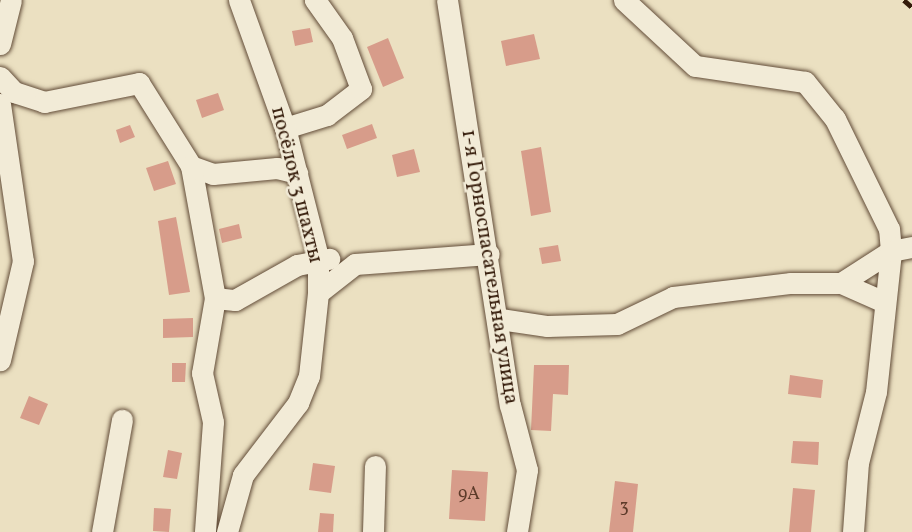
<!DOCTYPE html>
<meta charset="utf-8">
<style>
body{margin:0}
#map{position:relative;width:912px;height:532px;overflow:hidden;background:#ebe0c1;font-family:Vollkorn,serif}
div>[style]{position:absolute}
.building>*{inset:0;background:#d79c8a}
.roads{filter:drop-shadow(0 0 2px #624c38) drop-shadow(0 0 2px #624c38)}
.minor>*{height:21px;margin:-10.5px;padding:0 10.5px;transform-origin:10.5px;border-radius:10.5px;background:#f2ebd7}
.rail>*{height:4.5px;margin-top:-2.25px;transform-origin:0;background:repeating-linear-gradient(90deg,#341b0a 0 10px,transparent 0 20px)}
span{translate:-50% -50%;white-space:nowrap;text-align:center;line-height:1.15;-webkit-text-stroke:5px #f2ebd7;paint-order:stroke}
.number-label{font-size:18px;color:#5d3b2a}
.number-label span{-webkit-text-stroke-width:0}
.street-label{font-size:21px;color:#341b0a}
</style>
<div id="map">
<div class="building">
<i style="clip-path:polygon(310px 28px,313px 42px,295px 46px,292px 31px)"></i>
<i style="clip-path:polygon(534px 34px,540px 59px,506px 66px,501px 41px)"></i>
<i style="clip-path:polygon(388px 38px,404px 78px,383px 87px,367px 47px)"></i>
<i style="clip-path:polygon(218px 93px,224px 110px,202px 118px,196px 100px)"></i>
<i style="clip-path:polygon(372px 124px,377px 138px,347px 149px,342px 135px)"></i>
<i style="clip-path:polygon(130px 125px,135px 137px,120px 143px,116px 130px)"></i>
<i style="clip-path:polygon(541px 147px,551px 212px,531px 216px,521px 151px)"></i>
<i style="clip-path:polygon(414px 149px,420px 172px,397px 177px,392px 155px)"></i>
<i style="clip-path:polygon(168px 161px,176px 184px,154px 191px,146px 168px)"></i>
<i style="clip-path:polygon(176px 217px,190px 292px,169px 295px,158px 221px)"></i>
<i style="clip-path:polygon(239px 224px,242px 238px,222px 243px,219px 229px)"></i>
<i style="clip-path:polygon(558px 245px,561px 261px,542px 264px,539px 248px)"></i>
<i style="clip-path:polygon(193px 318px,193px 337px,163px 338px,163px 319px)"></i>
<i style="clip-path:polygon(172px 363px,186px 363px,185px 382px,172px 382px)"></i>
<i style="clip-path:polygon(534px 365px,569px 365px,568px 395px,553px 394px,551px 431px,531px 430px)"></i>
<i style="clip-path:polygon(790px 375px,823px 380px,821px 398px,788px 394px)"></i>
<i style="clip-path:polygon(29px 396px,48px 404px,39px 425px,20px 418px)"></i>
<i style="clip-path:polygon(793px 441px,819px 442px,818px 465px,791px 463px)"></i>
<i style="clip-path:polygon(168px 450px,182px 453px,177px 479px,163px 477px)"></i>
<i style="clip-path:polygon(313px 463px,335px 466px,331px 493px,309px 490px)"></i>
<i style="clip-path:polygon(452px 470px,488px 472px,485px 521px,449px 519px)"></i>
<i style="clip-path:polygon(615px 481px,638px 484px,633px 532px,609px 532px)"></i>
<i style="clip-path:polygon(793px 488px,815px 490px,811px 532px,789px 532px)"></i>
<i style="clip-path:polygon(154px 508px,171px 509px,169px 532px,153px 531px)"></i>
<i style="clip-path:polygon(320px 513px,334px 514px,333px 532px,318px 532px)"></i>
</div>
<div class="roads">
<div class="minor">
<i style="left:447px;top:0;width:410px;rotate:81.2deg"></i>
<i style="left:510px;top:405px;width:67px;rotate:75.3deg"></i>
<i style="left:527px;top:470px;width:63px;rotate:99.2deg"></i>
<i style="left:0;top:44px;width:45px;rotate:-76deg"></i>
<i style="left:0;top:77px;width:21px;rotate:47deg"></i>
<i style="left:14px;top:92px;width:32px;rotate:18deg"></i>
<i style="left:44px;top:102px;width:97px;rotate:-11.3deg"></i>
<i style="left:139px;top:83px;width:98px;rotate:57.9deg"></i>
<i style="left:191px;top:166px;width:134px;rotate:79.7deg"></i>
<i style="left:215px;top:298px;width:76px;rotate:99.8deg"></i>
<i style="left:202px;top:373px;width:50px;rotate:77.3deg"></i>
<i style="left:213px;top:422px;width:110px;rotate:94.2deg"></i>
<i style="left:0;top:104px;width:159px;rotate:81.7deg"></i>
<i style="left:23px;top:261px;width:102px;rotate:103.1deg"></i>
<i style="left:285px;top:128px;width:44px;rotate:-17.2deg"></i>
<i style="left:327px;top:115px;width:43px;rotate:-37.4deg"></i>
<i style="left:361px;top:89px;width:54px;rotate:-110.4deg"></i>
<i style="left:342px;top:38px;width:47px;rotate:-125.4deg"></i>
<i style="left:191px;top:166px;width:23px;rotate:20deg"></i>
<i style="left:213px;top:174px;width:64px;rotate:-5.4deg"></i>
<i style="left:277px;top:168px;width:21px;rotate:14deg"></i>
<i style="left:841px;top:283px;width:47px;rotate:23.8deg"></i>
<i style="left:318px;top:293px;width:47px;rotate:-38.1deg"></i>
<i style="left:355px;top:264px;width:134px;rotate:-4.3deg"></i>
<i style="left:215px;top:298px;width:20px;rotate:6deg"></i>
<i style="left:235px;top:300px;width:71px;rotate:-29.4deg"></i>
<i style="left:297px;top:265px;width:33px;rotate:-11deg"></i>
<i style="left:500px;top:319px;width:48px;rotate:8.5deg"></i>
<i style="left:547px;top:326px;width:70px;rotate:-1.6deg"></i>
<i style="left:617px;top:324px;width:62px;rotate:-25.7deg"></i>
<i style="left:673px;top:297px;width:119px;rotate:-6.8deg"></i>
<i style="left:791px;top:283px;width:50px"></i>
<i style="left:841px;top:283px;width:59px;rotate:-32.6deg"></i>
<i style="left:891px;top:251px;width:22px;rotate:-95deg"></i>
<i style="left:889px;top:229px;width:123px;rotate:-116.1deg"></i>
<i style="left:835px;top:119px;width:48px;rotate:-129deg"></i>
<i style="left:805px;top:82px;width:111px;rotate:-171.7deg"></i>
<i style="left:695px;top:66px;width:97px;rotate:-137.1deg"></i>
<i style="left:102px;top:532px;width:114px;rotate:-79.9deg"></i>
<i style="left:227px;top:532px;width:59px;rotate:-74.3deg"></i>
<i style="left:243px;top:475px;width:91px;rotate:-52.6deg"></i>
<i style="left:298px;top:403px;width:29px;rotate:-68deg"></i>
<i style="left:309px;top:376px;width:83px;rotate:-83.8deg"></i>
<i style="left:318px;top:293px;width:36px;rotate:-90deg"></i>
<i style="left:318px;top:257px;width:133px;rotate:-104.3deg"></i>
<i style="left:285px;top:128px;width:136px;rotate:-109.8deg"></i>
<i style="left:373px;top:532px;width:66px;rotate:-88.3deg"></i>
<i style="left:853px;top:532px;width:69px;rotate:-85.9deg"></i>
<i style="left:858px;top:463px;width:73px;rotate:-75.8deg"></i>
<i style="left:876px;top:392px;width:142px;rotate:-83.9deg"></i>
<i style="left:891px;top:251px;width:21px;rotate:-11deg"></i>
</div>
</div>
<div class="rail">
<i style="left:904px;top:0;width:11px;rotate:41deg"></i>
</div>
<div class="number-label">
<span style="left:469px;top:495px">9А</span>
<span style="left:624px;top:508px">3</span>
</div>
<div class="street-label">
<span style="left:296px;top:185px;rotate:76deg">посёлок 3 шахты</span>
<span style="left:489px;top:267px;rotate:81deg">1-я Горноспасательная улица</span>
</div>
</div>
